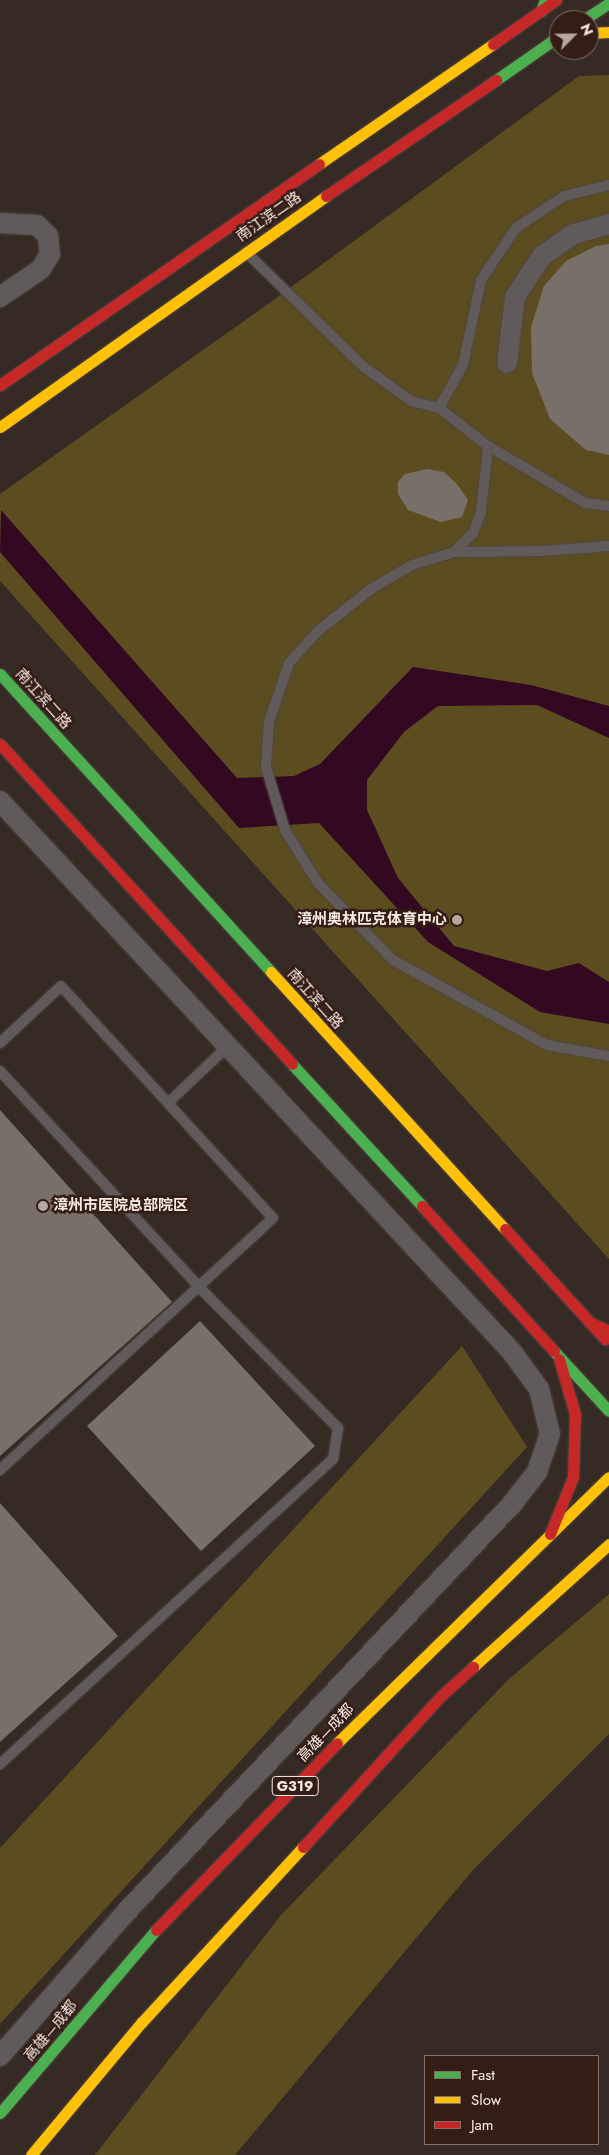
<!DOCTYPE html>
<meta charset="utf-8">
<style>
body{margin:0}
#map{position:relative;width:609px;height:2155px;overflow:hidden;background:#362a25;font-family:Jost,"Noto Sans SC",sans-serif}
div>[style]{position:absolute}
.green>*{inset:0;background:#5c4d21}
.water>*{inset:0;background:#330821}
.building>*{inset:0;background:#796f69}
.roads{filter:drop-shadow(0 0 1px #504641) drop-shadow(0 0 1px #504641)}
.lane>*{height:10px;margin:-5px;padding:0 5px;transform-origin:5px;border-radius:5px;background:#605a5a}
.street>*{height:20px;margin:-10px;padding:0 10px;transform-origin:10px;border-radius:10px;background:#605a5a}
.fast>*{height:11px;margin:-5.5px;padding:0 5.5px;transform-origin:5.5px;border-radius:5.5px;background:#4caf50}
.slow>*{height:11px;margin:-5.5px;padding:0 5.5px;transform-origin:5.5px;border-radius:5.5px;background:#ffc107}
.jam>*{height:11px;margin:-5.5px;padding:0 5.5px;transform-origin:5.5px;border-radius:5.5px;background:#c62828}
.dots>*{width:14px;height:14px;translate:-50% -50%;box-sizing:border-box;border:2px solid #331d15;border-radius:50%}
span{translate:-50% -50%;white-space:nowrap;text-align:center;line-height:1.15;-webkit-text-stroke:5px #331d15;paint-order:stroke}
.shield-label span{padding:1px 4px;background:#331d15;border:1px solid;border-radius:4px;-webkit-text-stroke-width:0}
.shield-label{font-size:14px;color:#f9eae4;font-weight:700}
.street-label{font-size:15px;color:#f9eae4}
.poi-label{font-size:15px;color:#f9eae4;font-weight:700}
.right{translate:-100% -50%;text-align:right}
.left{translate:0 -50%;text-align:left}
.legend{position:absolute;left:424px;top:2055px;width:175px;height:90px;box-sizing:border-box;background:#331d15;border:1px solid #826f68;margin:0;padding:6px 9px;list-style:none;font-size:15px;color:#f9eae4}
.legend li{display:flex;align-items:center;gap:10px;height:25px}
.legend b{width:25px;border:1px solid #826f68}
.north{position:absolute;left:549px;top:10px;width:50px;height:50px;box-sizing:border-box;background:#331d15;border:1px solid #826f68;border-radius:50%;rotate:67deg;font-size:14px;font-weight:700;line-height:20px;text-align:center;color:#f9eae4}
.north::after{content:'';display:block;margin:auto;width:18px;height:22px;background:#b5a7a1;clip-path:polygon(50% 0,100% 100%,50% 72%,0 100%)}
</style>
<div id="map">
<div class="green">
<i style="clip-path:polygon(609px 75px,609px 1259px,0 581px,0 494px,268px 304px,579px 76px)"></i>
<i style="clip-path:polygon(462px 1346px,527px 1447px,0 2024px,0 1848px)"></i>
<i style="clip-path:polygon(609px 1594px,609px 1734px,472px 1871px,235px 2155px,95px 2155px,281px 1915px,510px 1678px)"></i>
</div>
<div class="water">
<i style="clip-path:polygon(1px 510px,237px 778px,294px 776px,320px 764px,413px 667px,531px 685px,609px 706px,609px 738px,537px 705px,438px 706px,404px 732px,367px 780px,367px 810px,398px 878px,454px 946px,547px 971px,579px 963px,609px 982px,609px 1024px,540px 1012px,428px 942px,319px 823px,239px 828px,0 552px)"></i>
</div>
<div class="building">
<i style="clip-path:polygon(609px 244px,609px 455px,586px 450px,550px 419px,532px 373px,531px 327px,544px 286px,566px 261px,596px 246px)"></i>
<i style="clip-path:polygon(427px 469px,444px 472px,457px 484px,468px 500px,462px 517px,441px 522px,408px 510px,398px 494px,398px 482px,405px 474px)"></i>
<i style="clip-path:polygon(0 1110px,172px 1302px,0 1456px)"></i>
<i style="clip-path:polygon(200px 1321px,315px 1446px,201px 1551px,87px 1426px)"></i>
<i style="clip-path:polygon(0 1503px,118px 1636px,0 1742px)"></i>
</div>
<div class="roads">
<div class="lane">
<i style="left:246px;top:252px;width:165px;rotate:44.3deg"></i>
<i style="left:364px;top:367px;width:58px;rotate:35.9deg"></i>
<i style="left:411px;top:401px;width:29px;rotate:14deg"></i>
<i style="left:439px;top:408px;width:62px;rotate:37.8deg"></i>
<i style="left:488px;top:446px;width:113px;rotate:30.4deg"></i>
<i style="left:585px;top:503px;width:24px;rotate:7deg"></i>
<i style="left:439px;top:408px;width:49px;rotate:-60.8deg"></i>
<i style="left:463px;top:365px;width:87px;rotate:-78deg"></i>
<i style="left:481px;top:280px;width:63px;rotate:-56.1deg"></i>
<i style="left:516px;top:228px;width:58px;rotate:-33.7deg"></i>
<i style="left:564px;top:196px;width:46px;rotate:-13.7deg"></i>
<i style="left:609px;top:546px;width:67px;rotate:175.7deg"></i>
<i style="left:542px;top:551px;width:88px;rotate:179.3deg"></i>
<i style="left:454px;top:552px;width:44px;rotate:162.8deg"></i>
<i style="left:412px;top:565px;width:48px;rotate:149.7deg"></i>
<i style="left:371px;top:589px;width:68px;rotate:141.6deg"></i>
<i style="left:318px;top:631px;width:43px;rotate:132.2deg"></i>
<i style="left:289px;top:663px;width:62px;rotate:108.7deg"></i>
<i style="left:269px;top:722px;width:45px;rotate:93.8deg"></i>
<i style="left:266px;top:767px;width:66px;rotate:73.2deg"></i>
<i style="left:285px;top:830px;width:62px;rotate:58.1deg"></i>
<i style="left:318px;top:883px;width:107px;rotate:45.8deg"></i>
<i style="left:393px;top:960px;width:176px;rotate:28.9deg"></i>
<i style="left:547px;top:1045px;width:63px;rotate:10.1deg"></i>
<i style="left:454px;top:552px;width:27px;rotate:-45deg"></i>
<i style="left:473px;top:533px;width:22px;rotate:-69deg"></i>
<i style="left:481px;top:512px;width:66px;rotate:-83.9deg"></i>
<i style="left:0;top:1043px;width:83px;rotate:-43.1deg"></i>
<i style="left:61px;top:986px;width:314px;rotate:47.6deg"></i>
<i style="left:273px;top:1218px;width:372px;rotate:137.3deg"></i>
<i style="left:0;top:1071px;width:294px;rotate:47.3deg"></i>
<i style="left:199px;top:1287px;width:198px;rotate:45.4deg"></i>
<i style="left:338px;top:1428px;width:31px;rotate:99deg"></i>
<i style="left:333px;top:1459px;width:452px;rotate:137.5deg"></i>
<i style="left:168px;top:1103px;width:84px;rotate:-43.6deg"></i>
</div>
<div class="street">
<i style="left:0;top:223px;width:37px;rotate:3deg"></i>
<i style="left:37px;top:225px;width:16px;rotate:45deg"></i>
<i style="left:48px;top:236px;width:18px;rotate:84deg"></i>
<i style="left:50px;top:254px;width:17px;rotate:121deg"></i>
<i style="left:41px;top:269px;width:50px;rotate:145.7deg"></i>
<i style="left:507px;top:363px;width:66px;rotate:-83.1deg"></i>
<i style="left:515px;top:297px;width:49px;rotate:-56.6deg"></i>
<i style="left:542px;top:256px;width:39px;rotate:-35deg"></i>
<i style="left:574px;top:234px;width:36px;rotate:-16deg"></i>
<i style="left:0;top:801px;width:752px;rotate:47.1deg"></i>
<i style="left:512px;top:1352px;width:46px;rotate:53.9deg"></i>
<i style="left:539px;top:1389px;width:46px;rotate:76.3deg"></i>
<i style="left:550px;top:1434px;width:40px;rotate:108.9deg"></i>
<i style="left:537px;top:1472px;width:39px;rotate:128deg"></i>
<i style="left:513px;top:1503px;width:562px;rotate:133.41deg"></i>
<i style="left:127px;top:1911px;width:193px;rotate:131.2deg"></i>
</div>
<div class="fast">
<i style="left:541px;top:11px;width:12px;rotate:-70deg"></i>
<i style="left:583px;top:20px;width:31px;rotate:-33deg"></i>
<i style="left:496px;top:80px;width:77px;rotate:-34.9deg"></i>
<i style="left:0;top:674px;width:403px;rotate:47.7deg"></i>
<i style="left:292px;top:1064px;width:193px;rotate:47.5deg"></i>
<i style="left:554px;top:1351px;width:81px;rotate:47.5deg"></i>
<i style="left:0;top:2113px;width:240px;rotate:-49.6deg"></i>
</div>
<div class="slow">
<i style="left:589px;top:33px;width:20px;rotate:-3deg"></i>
<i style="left:319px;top:164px;width:211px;rotate:-34.6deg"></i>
<i style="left:0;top:427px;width:400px;rotate:-35.3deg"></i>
<i style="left:271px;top:972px;width:348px;rotate:47.7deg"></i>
<i style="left:473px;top:1667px;width:183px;rotate:-42.1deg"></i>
<i style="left:337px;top:1743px;width:380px;rotate:-44.4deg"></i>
<i style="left:31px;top:2155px;width:173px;rotate:-50.2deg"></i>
<i style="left:142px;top:2022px;width:238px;rotate:-47.4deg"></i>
</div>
<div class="jam">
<i style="left:493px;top:44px;width:77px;rotate:-34.9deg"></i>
<i style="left:326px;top:196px;width:206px;rotate:-34.3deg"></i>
<i style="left:0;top:385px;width:388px;rotate:-34.7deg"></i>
<i style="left:0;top:744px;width:433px;rotate:47.6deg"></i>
<i style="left:422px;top:1206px;width:196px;rotate:47.7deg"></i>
<i style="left:505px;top:1229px;width:149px;rotate:47.7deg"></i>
<i style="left:589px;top:1322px;width:22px;rotate:24deg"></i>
<i style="left:550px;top:1534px;width:61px;rotate:-68deg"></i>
<i style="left:573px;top:1477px;width:63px;rotate:-88.2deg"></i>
<i style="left:575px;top:1414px;width:57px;rotate:-106.2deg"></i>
<i style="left:303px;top:1847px;width:206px;rotate:-47.6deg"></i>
<i style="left:442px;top:1695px;width:42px;rotate:-42.1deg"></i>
<i style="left:156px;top:1930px;width:260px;rotate:-45.9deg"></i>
</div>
</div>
<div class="dots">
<i style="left:457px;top:920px;background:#b5a7a1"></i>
<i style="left:43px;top:1206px;background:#b5a7a1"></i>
</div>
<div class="shield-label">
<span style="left:295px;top:1786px">G319</span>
</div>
<div class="street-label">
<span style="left:269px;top:217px;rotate:-35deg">南江滨二路</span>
<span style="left:43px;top:699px;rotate:48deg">南江滨二路</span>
<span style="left:315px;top:999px;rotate:48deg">南江滨二路</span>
<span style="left:326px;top:1733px;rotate:-46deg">高雄—成都</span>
<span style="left:51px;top:2031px;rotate:-50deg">高雄—成都</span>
</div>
<div class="poi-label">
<span class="right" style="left:447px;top:920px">漳州奥林匹克体育中心</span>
<span class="left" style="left:53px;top:1206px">漳州市医院总部院区</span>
</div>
<ul class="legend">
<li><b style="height:6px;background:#4caf50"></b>Fast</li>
<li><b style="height:6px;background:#ffc107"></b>Slow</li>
<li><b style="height:6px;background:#c62828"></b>Jam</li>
</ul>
<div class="north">N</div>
</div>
